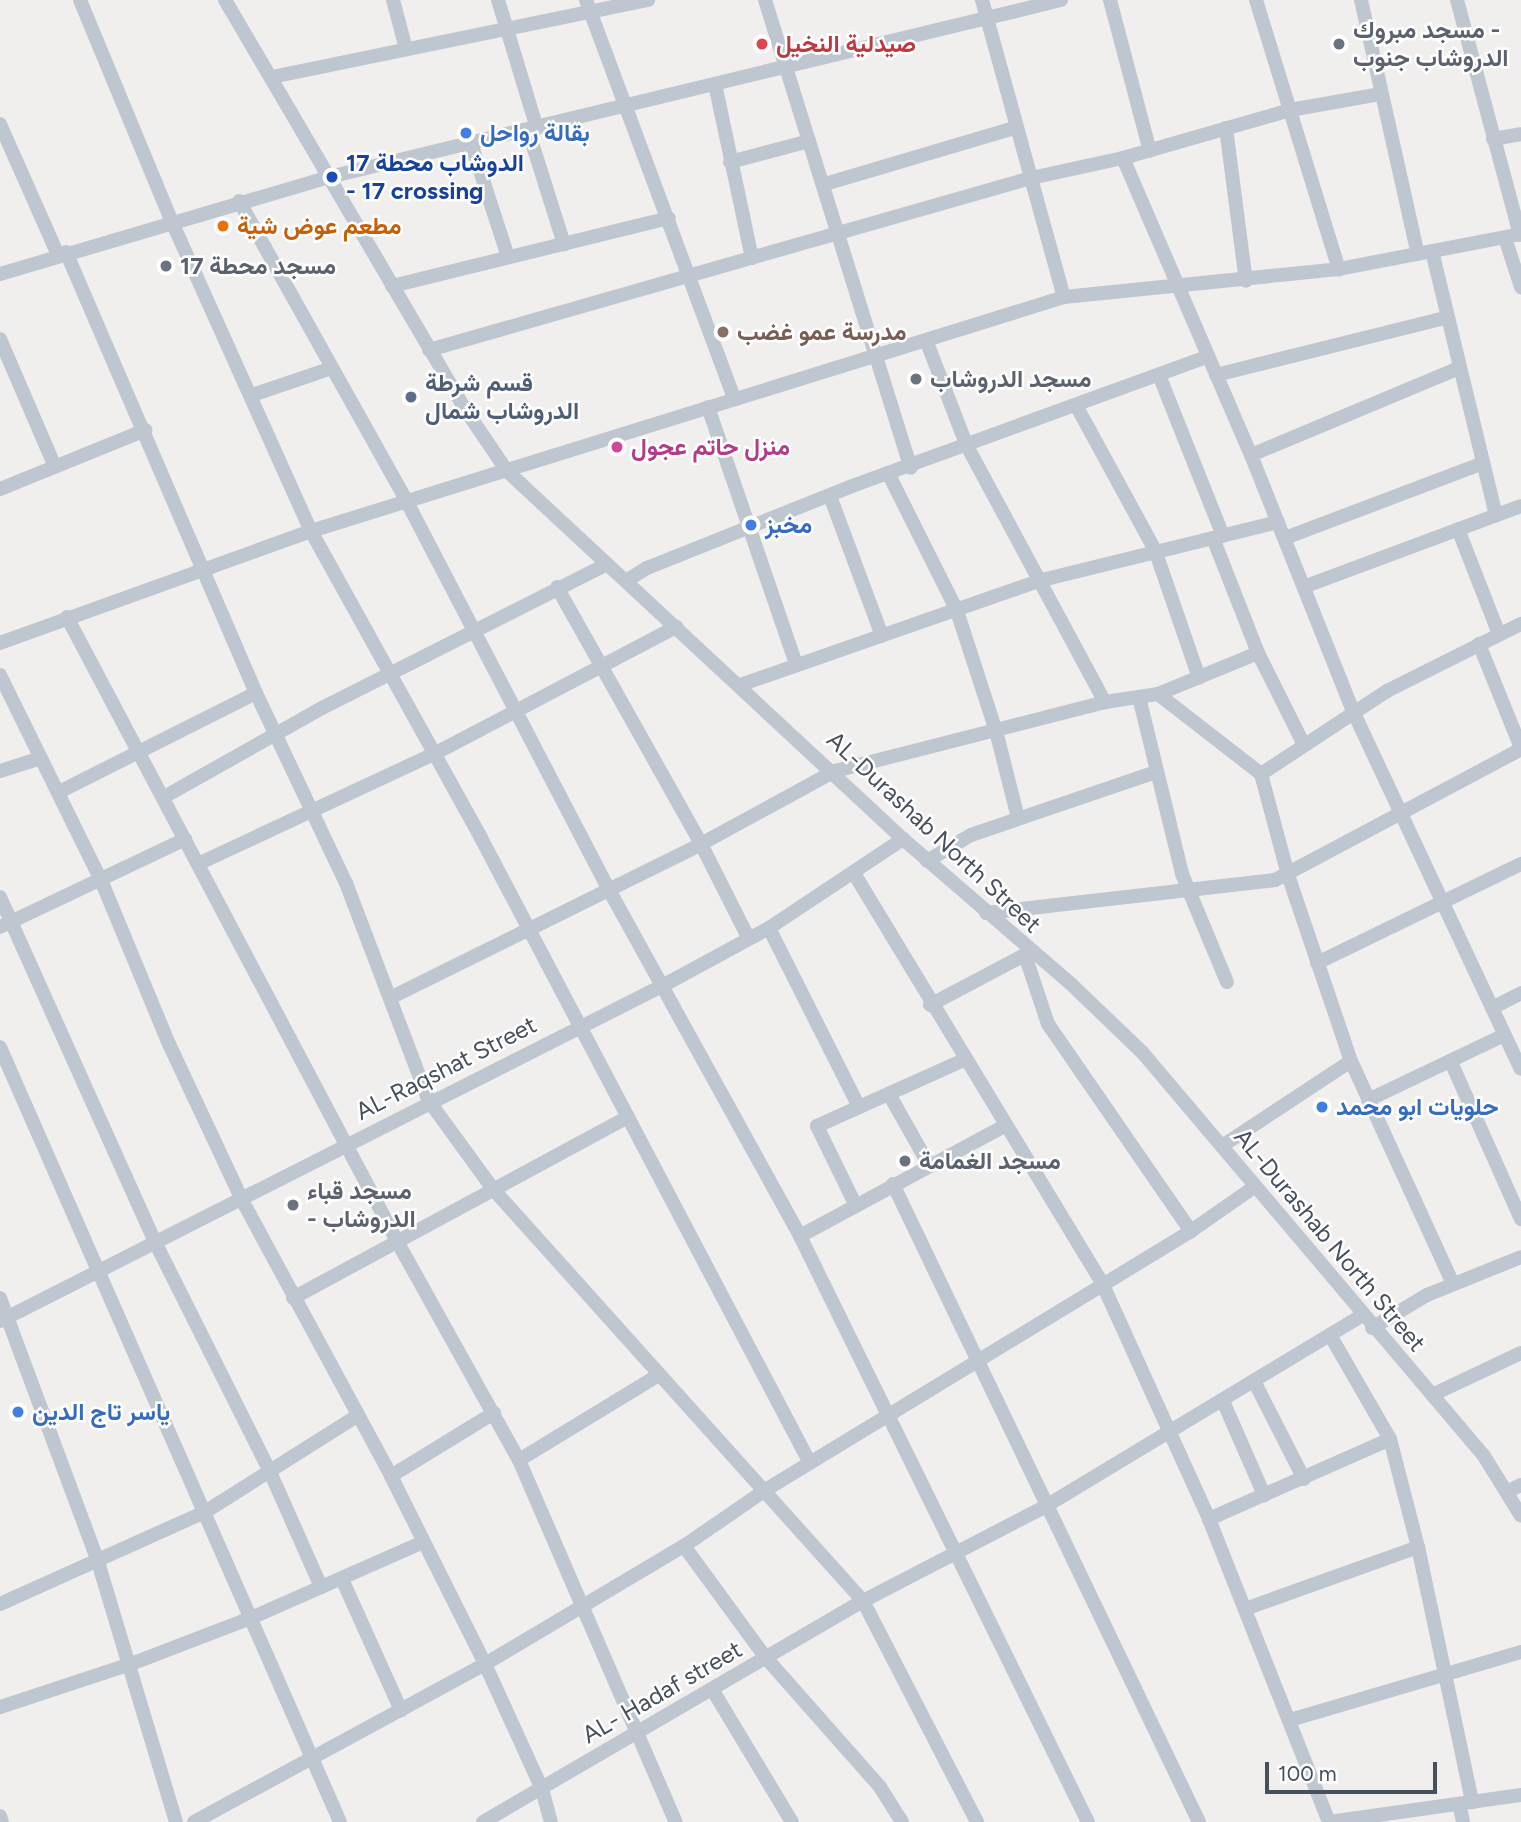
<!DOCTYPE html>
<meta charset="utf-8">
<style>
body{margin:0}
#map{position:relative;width:1521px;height:1822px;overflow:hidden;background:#f1eeee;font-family:Figtree,Vazirmatn,sans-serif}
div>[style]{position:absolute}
.minor>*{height:14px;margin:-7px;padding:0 7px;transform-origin:7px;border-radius:7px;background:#bec7d0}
.dots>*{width:19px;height:19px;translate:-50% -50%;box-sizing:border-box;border:4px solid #fff;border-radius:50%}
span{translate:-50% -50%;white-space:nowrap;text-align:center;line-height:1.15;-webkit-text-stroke:5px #fff;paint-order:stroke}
.worship-label{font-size:24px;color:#5b616d;font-weight:700}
.left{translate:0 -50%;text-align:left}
.health-label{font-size:24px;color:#be3a42;font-weight:700}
.shop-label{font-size:24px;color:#366cbe;font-weight:700}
.transit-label{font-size:24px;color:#164399;font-weight:700}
.food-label{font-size:24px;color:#c56008;font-weight:700}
.education-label{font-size:24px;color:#785e54;font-weight:700}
.service-label{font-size:24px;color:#4e5e75;font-weight:700}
.hotel-label{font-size:24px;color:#b23c85;font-weight:700}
.street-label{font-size:24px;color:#464f5c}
.scale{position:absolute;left:1265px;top:1762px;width:172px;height:32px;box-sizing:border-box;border:4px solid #464f5c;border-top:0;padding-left:9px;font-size:21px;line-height:24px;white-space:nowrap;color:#464f5c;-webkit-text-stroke:5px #fff;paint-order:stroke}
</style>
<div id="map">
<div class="minor">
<i style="left:80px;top:0;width:240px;rotate:67.5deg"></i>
<i style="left:172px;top:222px;width:339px;rotate:65.8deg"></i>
<i style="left:311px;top:531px;width:351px;rotate:61deg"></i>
<i style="left:481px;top:838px;width:706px;rotate:62.24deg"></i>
<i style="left:225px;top:0;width:474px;rotate:59.6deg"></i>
<i style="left:465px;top:409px;width:75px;rotate:55.9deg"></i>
<i style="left:507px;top:471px;width:541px;rotate:42.9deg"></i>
<i style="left:903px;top:839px;width:222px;rotate:40.8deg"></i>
<i style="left:1071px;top:984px;width:98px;rotate:43.8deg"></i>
<i style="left:1142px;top:1052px;width:529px;rotate:49.75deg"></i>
<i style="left:1484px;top:1456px;width:70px;rotate:58.3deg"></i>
<i style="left:393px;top:0;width:51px;rotate:75.1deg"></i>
<i style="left:498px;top:0;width:134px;rotate:73.1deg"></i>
<i style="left:586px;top:0;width:426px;rotate:69.6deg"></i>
<i style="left:765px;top:0;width:490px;rotate:72.7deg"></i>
<i style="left:982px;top:0;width:308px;rotate:74.6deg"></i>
<i style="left:1110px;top:0;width:156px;rotate:75.2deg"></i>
<i style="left:1256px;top:0;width:282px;rotate:72.9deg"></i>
<i style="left:1361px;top:0;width:260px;rotate:77.4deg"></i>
<i style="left:1457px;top:0;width:243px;rotate:75deg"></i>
<i style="left:272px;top:77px;width:384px;rotate:-11.6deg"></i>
<i style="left:715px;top:84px;width:178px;rotate:78deg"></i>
<i style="left:0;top:124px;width:143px;rotate:66.1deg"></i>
<i style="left:1226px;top:128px;width:154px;rotate:82.6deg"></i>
<i style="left:528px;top:130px;width:120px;rotate:72.5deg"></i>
<i style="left:1493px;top:139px;width:28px;rotate:-10deg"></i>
<i style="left:471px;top:143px;width:120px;rotate:72deg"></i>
<i style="left:1123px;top:158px;width:323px;rotate:66.7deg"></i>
<i style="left:1251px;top:455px;width:276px;rotate:68.3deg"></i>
<i style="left:1353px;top:711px;width:395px;rotate:64.9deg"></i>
<i style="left:730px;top:162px;width:82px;rotate:-14.9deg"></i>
<i style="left:825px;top:184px;width:200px;rotate:-16.5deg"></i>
<i style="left:239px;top:201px;width:345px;rotate:60.8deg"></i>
<i style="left:407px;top:502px;width:435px;rotate:62.5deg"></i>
<i style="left:608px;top:888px;width:397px;rotate:61.1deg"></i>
<i style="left:800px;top:1236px;width:653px;rotate:63.83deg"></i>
<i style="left:1505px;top:238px;width:52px;rotate:71.9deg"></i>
<i style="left:1432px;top:251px;width:272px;rotate:76.4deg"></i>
<i style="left:66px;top:252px;width:480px;rotate:66.7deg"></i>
<i style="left:256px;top:693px;width:210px;rotate:64.7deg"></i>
<i style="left:346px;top:883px;width:233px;rotate:69.2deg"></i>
<i style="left:429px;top:1101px;width:109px;rotate:54deg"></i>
<i style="left:493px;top:1189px;width:554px;rotate:48.07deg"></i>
<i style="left:863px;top:1601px;width:249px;rotate:62.7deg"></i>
<i style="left:0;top:274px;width:343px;rotate:-16.4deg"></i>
<i style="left:329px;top:177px;width:753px;rotate:-13.59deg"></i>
<i style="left:392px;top:286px;width:285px;rotate:-13.8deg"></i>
<i style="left:0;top:339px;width:139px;rotate:66.7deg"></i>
<i style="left:926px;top:340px;width:114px;rotate:68.9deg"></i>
<i style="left:967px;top:446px;width:291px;rotate:61.7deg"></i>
<i style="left:429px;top:350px;width:626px;rotate:-15.95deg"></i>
<i style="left:1031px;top:178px;width:94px;rotate:-12.3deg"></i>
<i style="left:1123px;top:158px;width:174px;rotate:-16deg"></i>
<i style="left:1290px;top:110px;width:91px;rotate:-10.1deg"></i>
<i style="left:1159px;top:375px;width:173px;rotate:68.3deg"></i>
<i style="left:1216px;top:375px;width:239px;rotate:-14deg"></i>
<i style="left:252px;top:395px;width:84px;rotate:-18.6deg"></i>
<i style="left:708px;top:407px;width:272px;rotate:71.1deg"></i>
<i style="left:1077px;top:407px;width:163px;rotate:61.4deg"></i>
<i style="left:1155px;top:550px;width:135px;rotate:71deg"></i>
<i style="left:1251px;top:455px;width:225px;rotate:-22.7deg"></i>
<i style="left:888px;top:473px;width:154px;rotate:63.4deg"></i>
<i style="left:957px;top:611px;width:126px;rotate:72deg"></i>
<i style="left:996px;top:731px;width:90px;rotate:75.8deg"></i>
<i style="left:0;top:489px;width:157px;rotate:-22.1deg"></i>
<i style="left:830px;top:496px;width:149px;rotate:69.6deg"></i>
<i style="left:1458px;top:529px;width:113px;rotate:68.7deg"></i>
<i style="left:1213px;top:538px;width:123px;rotate:68.6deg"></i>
<i style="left:1258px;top:653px;width:101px;rotate:63.4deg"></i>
<i style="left:1285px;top:538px;width:212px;rotate:-20.7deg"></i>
<i style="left:626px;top:581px;width:25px;rotate:-32deg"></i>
<i style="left:647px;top:568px;width:221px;rotate:-21.8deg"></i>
<i style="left:852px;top:486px;width:378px;rotate:-20deg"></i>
<i style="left:1306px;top:586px;width:229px;rotate:-20.4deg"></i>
<i style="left:557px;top:587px;width:295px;rotate:60.7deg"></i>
<i style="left:701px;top:844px;width:106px;rotate:63.2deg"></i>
<i style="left:67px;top:617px;width:708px;rotate:62.13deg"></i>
<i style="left:398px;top:1243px;width:248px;rotate:60.9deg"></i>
<i style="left:519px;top:1460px;width:395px;rotate:66.6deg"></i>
<i style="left:0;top:643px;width:331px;rotate:-19.8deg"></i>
<i style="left:311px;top:531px;width:789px;rotate:-17.26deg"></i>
<i style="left:1064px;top:297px;width:276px;rotate:-5.8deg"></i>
<i style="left:1339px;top:269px;width:185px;rotate:-10.9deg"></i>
<i style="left:1479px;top:644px;width:112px;rotate:68deg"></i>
<i style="left:0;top:675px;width:229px;rotate:63.8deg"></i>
<i style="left:101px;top:880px;width:178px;rotate:67.5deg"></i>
<i style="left:169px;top:1044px;width:172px;rotate:64.9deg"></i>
<i style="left:242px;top:1200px;width:314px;rotate:61.6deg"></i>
<i style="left:391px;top:1476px;width:210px;rotate:63.4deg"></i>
<i style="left:485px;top:1664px;width:137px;rotate:65.5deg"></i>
<i style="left:542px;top:1789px;width:34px;rotate:75deg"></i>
<i style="left:740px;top:685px;width:320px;rotate:-19.2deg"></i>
<i style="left:1042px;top:580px;width:243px;rotate:-13.8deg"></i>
<i style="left:1158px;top:694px;width:130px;rotate:37.8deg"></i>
<i style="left:1261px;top:774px;width:105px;rotate:75deg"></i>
<i style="left:1288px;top:875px;width:196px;rotate:71.3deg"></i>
<i style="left:1351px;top:1061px;width:245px;rotate:65.4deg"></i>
<i style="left:1139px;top:697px;width:182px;rotate:76.3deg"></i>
<i style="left:1182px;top:874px;width:117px;rotate:67.4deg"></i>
<i style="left:0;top:771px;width:43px;rotate:-17.6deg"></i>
<i style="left:1261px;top:774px;width:151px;rotate:-33.4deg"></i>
<i style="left:1387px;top:691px;width:150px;rotate:-26.6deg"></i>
<i style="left:59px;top:792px;width:220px;rotate:-26.7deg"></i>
<i style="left:164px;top:797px;width:181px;rotate:-29.4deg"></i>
<i style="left:322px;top:708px;width:319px;rotate:-26.8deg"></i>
<i style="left:927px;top:861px;width:51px;rotate:-30.6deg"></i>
<i style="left:971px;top:835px;width:195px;rotate:-18.8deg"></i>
<i style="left:200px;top:863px;width:256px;rotate:-25deg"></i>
<i style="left:432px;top:755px;width:276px;rotate:-27.7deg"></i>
<i style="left:855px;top:875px;width:479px;rotate:58.8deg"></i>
<i style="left:1103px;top:1285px;width:257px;rotate:65.6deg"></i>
<i style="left:1209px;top:1519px;width:326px;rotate:68.4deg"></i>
<i style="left:0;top:897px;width:380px;rotate:65.8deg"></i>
<i style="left:156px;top:1244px;width:257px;rotate:63.4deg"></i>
<i style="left:271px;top:1474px;width:124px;rotate:66.1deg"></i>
<i style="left:986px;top:913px;width:291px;rotate:-6.5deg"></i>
<i style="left:1275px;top:880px;width:279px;rotate:-28deg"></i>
<i style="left:0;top:927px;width:205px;rotate:-25.4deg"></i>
<i style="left:769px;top:928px;width:200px;rotate:63.3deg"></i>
<i style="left:1025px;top:955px;width:73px;rotate:71.6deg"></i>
<i style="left:1048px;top:1024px;width:252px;rotate:55.4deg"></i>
<i style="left:1317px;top:963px;width:227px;rotate:-25.9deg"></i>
<i style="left:392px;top:997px;width:345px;rotate:-26.3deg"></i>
<i style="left:701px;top:844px;width:153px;rotate:-28.6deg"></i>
<i style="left:835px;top:771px;width:279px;rotate:-14.3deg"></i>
<i style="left:1105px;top:702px;width:54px;rotate:-8.6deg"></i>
<i style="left:1158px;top:694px;width:108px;rotate:-22.3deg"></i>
<i style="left:930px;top:1005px;width:113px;rotate:-27.9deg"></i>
<i style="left:1492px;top:1008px;width:33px;rotate:-27deg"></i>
<i style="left:0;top:1047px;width:846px;rotate:66.31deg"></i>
<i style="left:1451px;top:1062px;width:172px;rotate:66deg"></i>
<i style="left:889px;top:1094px;width:81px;rotate:60.6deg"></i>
<i style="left:1368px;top:1100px;width:151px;rotate:-25.5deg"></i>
<i style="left:1222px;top:1146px;width:154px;rotate:-33.4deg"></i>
<i style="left:893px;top:1184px;width:708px;rotate:64.38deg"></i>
<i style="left:856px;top:1206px;width:89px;rotate:-116deg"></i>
<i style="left:817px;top:1126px;width:163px;rotate:-24.2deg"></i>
<i style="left:800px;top:1236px;width:234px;rotate:-28.3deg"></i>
<i style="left:0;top:1298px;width:282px;rotate:69.6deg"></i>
<i style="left:98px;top:1562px;width:271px;rotate:73.3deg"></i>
<i style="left:293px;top:1298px;width:381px;rotate:-28.4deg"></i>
<i style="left:0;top:1321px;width:744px;rotate:-26.84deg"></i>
<i style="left:664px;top:985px;width:119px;rotate:-28.5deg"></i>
<i style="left:769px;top:928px;width:161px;rotate:-33.6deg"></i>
<i style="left:1372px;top:1328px;width:64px;rotate:-31deg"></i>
<i style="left:1427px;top:1295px;width:101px;rotate:-22deg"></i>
<i style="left:1330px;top:1335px;width:120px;rotate:60deg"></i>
<i style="left:1390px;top:1439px;width:112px;rotate:75.5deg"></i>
<i style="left:1418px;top:1547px;width:261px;rotate:78deg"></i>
<i style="left:1254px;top:1381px;width:110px;rotate:63deg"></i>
<i style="left:1432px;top:1395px;width:98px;rotate:-25.3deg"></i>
<i style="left:1223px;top:1401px;width:103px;rotate:66.4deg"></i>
<i style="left:519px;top:1460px;width:164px;rotate:-31.3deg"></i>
<i style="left:391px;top:1476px;width:121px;rotate:-31.5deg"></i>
<i style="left:1508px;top:1491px;width:14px;rotate:-25deg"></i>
<i style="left:1209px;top:1519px;width:198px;rotate:-23.8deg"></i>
<i style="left:684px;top:1546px;width:139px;rotate:53.8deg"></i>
<i style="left:766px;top:1658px;width:172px;rotate:48.5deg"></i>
<i style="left:880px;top:1787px;width:41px;rotate:57.8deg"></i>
<i style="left:342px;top:1579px;width:144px;rotate:65.8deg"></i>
<i style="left:0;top:1604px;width:225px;rotate:-24.2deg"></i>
<i style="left:205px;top:1512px;width:180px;rotate:-32.3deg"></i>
<i style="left:1245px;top:1609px;width:184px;rotate:-19.7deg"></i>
<i style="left:712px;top:1689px;width:155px;rotate:59deg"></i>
<i style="left:0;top:1707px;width:138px;rotate:-18.2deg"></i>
<i style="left:131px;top:1664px;width:129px;rotate:-21deg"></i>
<i style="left:251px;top:1618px;width:188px;rotate:-23.8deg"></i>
<i style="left:1290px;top:1720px;width:241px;rotate:-16.4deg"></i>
<i style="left:1459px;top:1804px;width:18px;rotate:77deg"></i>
<i style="left:0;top:1816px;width:6px;rotate:72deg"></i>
<i style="left:194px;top:1822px;width:331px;rotate:-28.5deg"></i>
<i style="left:485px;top:1664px;width:231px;rotate:-30.7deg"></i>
<i style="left:684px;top:1546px;width:101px;rotate:-34.5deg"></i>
<i style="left:767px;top:1489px;width:496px;rotate:-31.3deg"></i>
<i style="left:1191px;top:1231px;width:77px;rotate:-34.9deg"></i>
<i style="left:483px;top:1822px;width:440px;rotate:-30.2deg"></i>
<i style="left:863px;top:1601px;width:206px;rotate:-27.4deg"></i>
<i style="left:1046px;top:1506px;width:368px;rotate:-31.1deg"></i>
<i style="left:1329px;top:1822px;width:194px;rotate:-8deg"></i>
</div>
<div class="dots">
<i style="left:762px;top:44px;background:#e0444e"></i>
<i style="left:1339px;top:44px;background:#6b7280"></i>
<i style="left:466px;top:133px;background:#3f7fe0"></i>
<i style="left:332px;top:177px;background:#1a4fb4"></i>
<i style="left:223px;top:226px;background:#e8710a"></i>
<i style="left:166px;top:266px;background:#6b7280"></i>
<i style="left:723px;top:332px;background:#8d6e63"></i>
<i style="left:916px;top:379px;background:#6b7280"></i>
<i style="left:411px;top:397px;background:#5c6f8a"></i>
<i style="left:617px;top:447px;background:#d1479c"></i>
<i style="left:751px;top:525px;background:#3f7fe0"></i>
<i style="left:1322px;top:1107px;background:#3f7fe0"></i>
<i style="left:905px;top:1161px;background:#6b7280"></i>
<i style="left:293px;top:1205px;background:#6b7280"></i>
<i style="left:18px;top:1412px;background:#3f7fe0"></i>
</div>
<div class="worship-label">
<span class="left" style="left:1353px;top:44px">مسجد مبروك -<br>الدروشاب جنوب</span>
<span class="left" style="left:180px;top:266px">مسجد محطة 17</span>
<span class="left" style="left:930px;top:379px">مسجد الدروشاب</span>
<span class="left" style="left:919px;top:1161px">مسجد الغمامة</span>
<span class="left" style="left:307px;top:1205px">مسجد قباء<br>- الدروشاب</span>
</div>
<div class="health-label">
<span class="left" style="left:776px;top:44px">صيدلية النخيل</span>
</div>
<div class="shop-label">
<span class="left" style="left:480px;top:133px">بقالة رواحل</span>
<span class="left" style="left:765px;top:525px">مخبز</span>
<span class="left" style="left:1336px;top:1107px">حلويات ابو محمد</span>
<span class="left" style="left:32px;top:1412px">ياسر تاج الدين</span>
</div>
<div class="transit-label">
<span class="left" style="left:346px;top:177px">الدوشاب محطة 17<br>- 17 crossing</span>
</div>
<div class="food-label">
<span class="left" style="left:237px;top:226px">مطعم عوض شية</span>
</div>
<div class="education-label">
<span class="left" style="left:737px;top:332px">مدرسة عمو غضب</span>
</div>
<div class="service-label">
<span class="left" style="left:425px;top:397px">قسم شرطة<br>الدروشاب شمال</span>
</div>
<div class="hotel-label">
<span class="left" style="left:631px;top:447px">منزل حاتم عجول</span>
</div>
<div class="street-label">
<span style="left:934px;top:832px;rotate:43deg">AL-Durashab North Street</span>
<span style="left:446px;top:1068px;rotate:-27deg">AL-Raqshat Street</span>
<span style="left:1330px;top:1240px;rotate:50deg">AL-Durashab North Street</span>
<span style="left:662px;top:1692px;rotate:-30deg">AL- Hadaf street</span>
</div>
<div class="scale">100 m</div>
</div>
